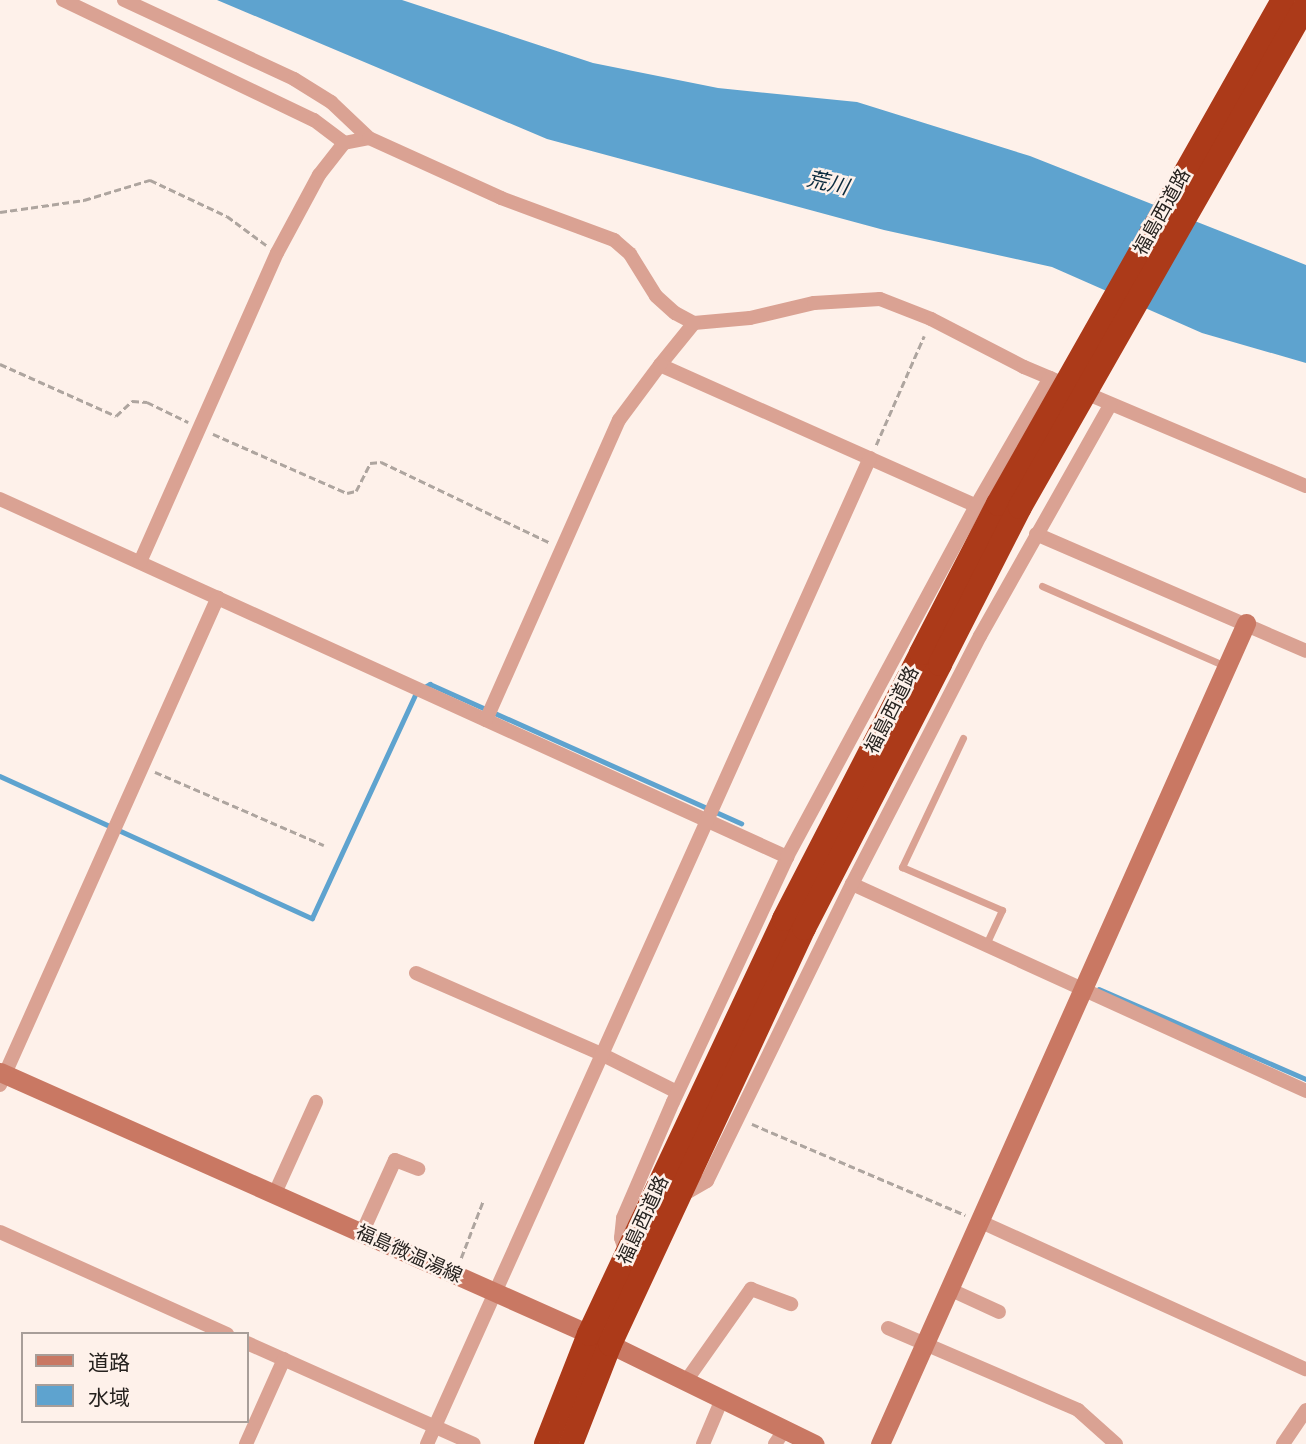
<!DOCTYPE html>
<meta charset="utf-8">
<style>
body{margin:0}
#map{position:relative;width:1306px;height:1444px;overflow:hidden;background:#fef1ea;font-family:"Noto Serif","Noto Sans JP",serif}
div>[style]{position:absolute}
.water>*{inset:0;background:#5ea3cf}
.stream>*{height:4.5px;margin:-2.25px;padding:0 2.25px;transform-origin:2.25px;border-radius:2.25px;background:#5ea3cf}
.path>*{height:2.5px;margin-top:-1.25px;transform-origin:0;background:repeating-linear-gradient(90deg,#aea59f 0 7px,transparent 0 10.5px)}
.lane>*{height:7px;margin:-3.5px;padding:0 3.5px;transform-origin:3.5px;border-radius:3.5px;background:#daa293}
.street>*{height:14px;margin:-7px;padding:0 7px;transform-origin:7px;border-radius:7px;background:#daa293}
.secondary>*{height:19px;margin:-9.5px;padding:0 9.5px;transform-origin:9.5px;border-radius:9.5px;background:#c97863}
.highway>*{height:24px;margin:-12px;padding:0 12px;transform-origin:12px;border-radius:12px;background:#ac3a19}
.highway-bridge>*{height:24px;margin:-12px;padding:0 12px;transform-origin:12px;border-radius:12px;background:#ac3a19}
span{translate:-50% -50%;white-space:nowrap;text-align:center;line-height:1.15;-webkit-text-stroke:5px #fef1ea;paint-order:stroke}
.street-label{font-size:19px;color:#26221f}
.water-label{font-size:21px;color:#0c2c3f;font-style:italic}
.legend{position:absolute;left:21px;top:1332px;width:228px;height:91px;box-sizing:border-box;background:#fef1ea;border:2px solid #a89e99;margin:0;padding:9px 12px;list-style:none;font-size:21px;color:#26221f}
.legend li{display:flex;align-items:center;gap:14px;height:35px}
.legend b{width:35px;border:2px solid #a89e99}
</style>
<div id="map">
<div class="water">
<i style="clip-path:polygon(217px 0,402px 0,593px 63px,718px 88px,857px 102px,1030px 156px,1306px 265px,1306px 363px,1202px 333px,1052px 267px,884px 230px,547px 139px)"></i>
</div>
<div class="stream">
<i style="left:423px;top:688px;width:8px;rotate:-30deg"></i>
<i style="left:430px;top:684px;width:341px;rotate:24.1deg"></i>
<i style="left:0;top:776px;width:343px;rotate:24.5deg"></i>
<i style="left:312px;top:918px;width:248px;rotate:-65.2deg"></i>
<i style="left:1099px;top:989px;width:226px;rotate:23.5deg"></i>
</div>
<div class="path">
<i style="left:0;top:212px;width:85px;rotate:-8.1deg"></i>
<i style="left:84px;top:200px;width:69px;rotate:-16.9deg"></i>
<i style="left:150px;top:180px;width:85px;rotate:25.1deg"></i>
<i style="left:227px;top:216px;width:49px;rotate:36.6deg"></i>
<i style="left:0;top:364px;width:127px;rotate:24.1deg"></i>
<i style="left:116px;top:416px;width:22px;rotate:-43deg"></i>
<i style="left:132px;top:401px;width:15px;rotate:4deg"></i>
<i style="left:147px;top:402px;width:46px;rotate:26deg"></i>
<i style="left:213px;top:434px;width:146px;rotate:23.8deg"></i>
<i style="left:347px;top:493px;width:9px;rotate:-13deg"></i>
<i style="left:356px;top:491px;width:31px;rotate:-63deg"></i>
<i style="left:370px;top:463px;width:11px;rotate:-5deg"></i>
<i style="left:381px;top:462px;width:186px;rotate:25.5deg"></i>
<i style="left:876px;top:445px;width:119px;rotate:-66.2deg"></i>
<i style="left:155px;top:772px;width:184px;rotate:23.4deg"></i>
<i style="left:752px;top:1124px;width:232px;rotate:23.1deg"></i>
<i style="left:461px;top:1258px;width:61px;rotate:-68.9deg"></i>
</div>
<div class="lane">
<i style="left:1042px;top:586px;width:200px;rotate:23.6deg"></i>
<i style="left:963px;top:738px;width:143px;rotate:115.3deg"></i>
<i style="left:902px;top:867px;width:109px;rotate:23.3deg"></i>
<i style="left:1002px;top:910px;width:38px;rotate:115deg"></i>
</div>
<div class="street">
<i style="left:63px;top:0;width:278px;rotate:25.6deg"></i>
<i style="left:314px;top:120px;width:38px;rotate:37deg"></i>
<i style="left:344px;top:143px;width:25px;rotate:-11deg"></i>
<i style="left:124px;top:0;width:187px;rotate:24.9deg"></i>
<i style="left:294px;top:79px;width:44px;rotate:31.9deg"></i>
<i style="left:331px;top:102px;width:52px;rotate:43.5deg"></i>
<i style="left:369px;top:138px;width:145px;rotate:24.4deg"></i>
<i style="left:501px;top:198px;width:121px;rotate:20.4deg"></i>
<i style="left:614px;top:240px;width:21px;rotate:41deg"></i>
<i style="left:630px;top:254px;width:49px;rotate:58.2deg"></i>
<i style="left:656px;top:296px;width:25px;rotate:42deg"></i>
<i style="left:675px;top:313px;width:21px;rotate:28deg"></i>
<i style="left:694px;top:323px;width:56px;rotate:-5.1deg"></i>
<i style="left:750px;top:318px;width:66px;rotate:-13.2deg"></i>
<i style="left:814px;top:303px;width:66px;rotate:-3.5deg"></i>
<i style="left:880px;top:299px;width:55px;rotate:21.4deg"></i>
<i style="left:931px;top:319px;width:105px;rotate:27.3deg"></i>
<i style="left:1024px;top:367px;width:306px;rotate:22.9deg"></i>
<i style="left:694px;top:323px;width:54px;rotate:129deg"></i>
<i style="left:660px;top:365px;width:346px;rotate:24deg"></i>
<i style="left:0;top:499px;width:865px;rotate:24.46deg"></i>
<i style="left:1036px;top:534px;width:294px;rotate:23.4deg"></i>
<i style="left:140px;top:562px;width:338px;rotate:-66.1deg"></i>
<i style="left:277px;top:253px;width:89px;rotate:-61.7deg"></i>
<i style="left:319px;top:175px;width:41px;rotate:-52deg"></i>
<i style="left:486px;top:720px;width:328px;rotate:-66.1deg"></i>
<i style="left:619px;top:420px;width:69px;rotate:-53.3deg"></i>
<i style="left:852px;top:884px;width:499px;rotate:24.5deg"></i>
<i style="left:416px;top:973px;width:202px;rotate:23.6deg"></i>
<i style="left:601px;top:1054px;width:85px;rotate:26.6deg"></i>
<i style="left:0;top:1085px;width:534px;rotate:-65.93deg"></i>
<i style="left:275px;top:1193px;width:100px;rotate:-65.7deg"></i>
<i style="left:681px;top:1196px;width:30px;rotate:-30deg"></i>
<i style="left:707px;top:1181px;width:331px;rotate:-64deg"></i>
<i style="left:852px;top:884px;width:279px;rotate:-62.7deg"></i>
<i style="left:980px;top:636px;width:265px;rotate:-60.6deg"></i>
<i style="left:979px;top:1221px;width:359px;rotate:24.4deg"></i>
<i style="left:0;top:1232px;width:249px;rotate:24.2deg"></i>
<i style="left:362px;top:1233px;width:80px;rotate:-65.7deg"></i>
<i style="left:395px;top:1160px;width:25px;rotate:21deg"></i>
<i style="left:626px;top:1253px;width:16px;rotate:-108deg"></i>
<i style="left:621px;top:1238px;width:20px;rotate:-84deg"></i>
<i style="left:623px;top:1218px;width:126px;rotate:-66.7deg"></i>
<i style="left:673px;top:1102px;width:270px;rotate:-65deg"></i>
<i style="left:787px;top:857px;width:399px;rotate:-61.7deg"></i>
<i style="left:976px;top:506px;width:148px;rotate:-60deg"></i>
<i style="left:949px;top:1289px;width:55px;rotate:24.7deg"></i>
<i style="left:888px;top:1328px;width:207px;rotate:23.3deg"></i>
<i style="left:1078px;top:1410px;width:51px;rotate:41.8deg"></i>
<i style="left:247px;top:1343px;width:248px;rotate:24deg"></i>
<i style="left:686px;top:1381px;width:113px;rotate:-54.8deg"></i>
<i style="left:751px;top:1289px;width:43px;rotate:20.6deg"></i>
<i style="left:246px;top:1444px;width:93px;rotate:-65.9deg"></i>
<i style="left:427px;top:1444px;width:1081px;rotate:-65.81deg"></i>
<i style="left:703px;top:1444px;width:49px;rotate:-67.1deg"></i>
<i style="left:775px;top:1444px;width:18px;rotate:-56deg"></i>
<i style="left:1283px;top:1444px;width:41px;rotate:-55.9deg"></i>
</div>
<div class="secondary">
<i style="left:0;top:1072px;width:645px;rotate:23.98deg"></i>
<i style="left:589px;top:1334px;width:251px;rotate:26deg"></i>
<i style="left:880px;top:1444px;width:899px;rotate:-65.97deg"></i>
</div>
<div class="highway">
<i style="left:546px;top:1444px;width:118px;rotate:-68.6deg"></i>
<i style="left:589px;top:1334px;width:459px;rotate:-64.8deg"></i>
<i style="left:784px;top:919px;width:299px;rotate:-62.7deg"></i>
<i style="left:571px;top:1444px;width:107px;rotate:-68.7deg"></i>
<i style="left:610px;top:1344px;width:459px;rotate:-65deg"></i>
<i style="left:804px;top:928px;width:297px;rotate:-62.7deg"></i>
</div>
<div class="highway-bridge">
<i style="left:921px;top:653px;width:168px;rotate:-62.7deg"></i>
<i style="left:998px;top:504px;width:579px;rotate:-60.51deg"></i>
<i style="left:940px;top:664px;width:176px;rotate:-63deg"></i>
<i style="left:1020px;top:507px;width:578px;rotate:-60.33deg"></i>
</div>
<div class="street-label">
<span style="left:1162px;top:212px;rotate:-61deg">福島西道路</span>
<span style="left:892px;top:710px;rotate:-63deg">福島西道路</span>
<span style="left:643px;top:1220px;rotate:-65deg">福島西道路</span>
<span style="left:409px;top:1254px;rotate:24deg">福島微温湯線</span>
</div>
<div class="water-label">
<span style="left:828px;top:182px;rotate:13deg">荒川</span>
</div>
<ul class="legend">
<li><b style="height:9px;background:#c97863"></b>道路</li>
<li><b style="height:19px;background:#5ea3cf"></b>水域</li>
</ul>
</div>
